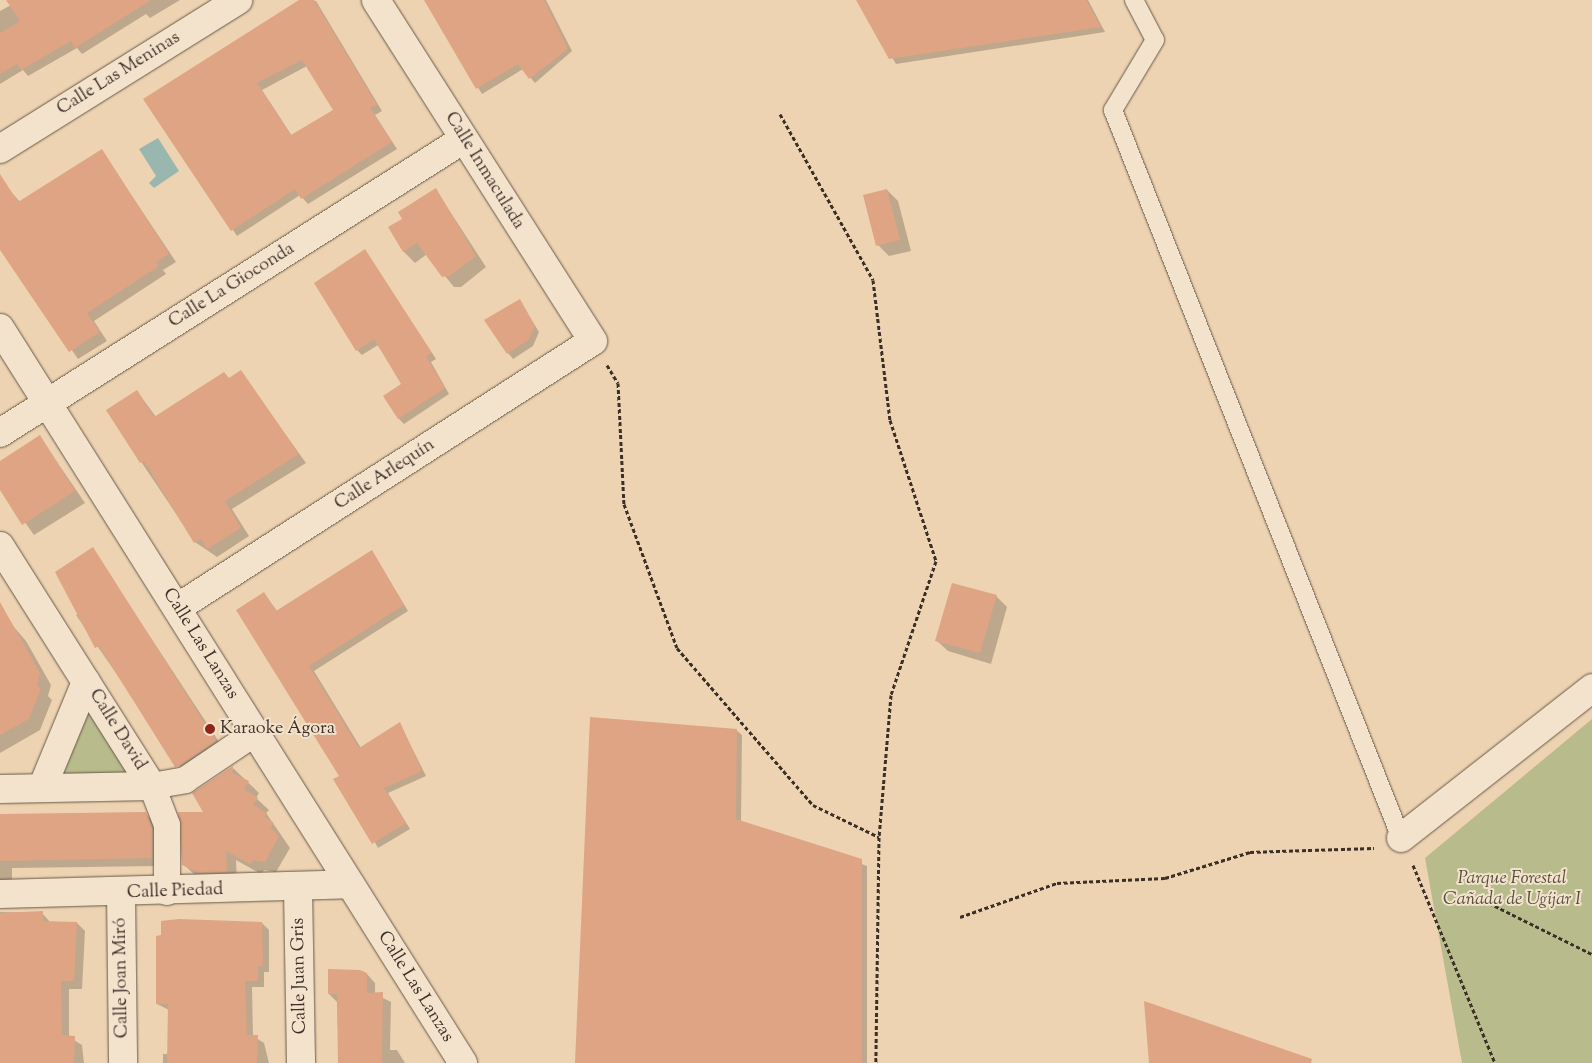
<!DOCTYPE html>
<meta charset="utf-8">
<style>
body{margin:0}
#map{position:relative;width:1592px;height:1063px;overflow:hidden;background:#edd3b1;font-family:"Sorts Mill Goudy",serif}
div>[style]{position:absolute}
.green>*{inset:0;background:#b8bc8c}
.water>*{inset:0;background:#99b7af}
.shadow>*{inset:0;background:#0003}
.building>*{inset:0;background:#dea484}
.path>*{height:3px;margin-top:-1.5px;transform-origin:0;background:repeating-linear-gradient(90deg,#3b3028 0 4px,transparent 0 6.5px)}
.roads{filter:drop-shadow(0 0 1px #68594a) drop-shadow(0 0 1px #68594a)}
.service>*{height:18px;margin:-9px;padding:0 9px;transform-origin:9px;border-radius:9px;background:#f3e2cc}
.pedestrian>*{height:26px;margin:-13px;padding:0 13px;transform-origin:13px;border-radius:13px;background:#f3e2cc}
.minor>*{height:28px;margin:-14px;padding:0 14px;transform-origin:14px;border-radius:14px;background:#f3e2cc}
.tertiary>*{height:28px;margin:-14px;padding:0 14px;transform-origin:14px;border-radius:14px;background:#f3e2cc}
.dots>*{width:14px;height:14px;translate:-50% -50%;box-sizing:border-box;border:2px solid #f3e2cc;border-radius:50%}
span{translate:-50% -50%;white-space:nowrap;text-align:center;line-height:1.15;-webkit-text-stroke:4px #f3e2cc;paint-order:stroke}
.street-label{font-size:18px;color:#3b3028}
.poi-label{font-size:18px;color:#3b3028}
.left{translate:0 -50%;text-align:left}
.park-label{font-size:18px;color:#544c3c;font-style:italic}
</style>
<div id="map">
<div class="green">
<i style="clip-path:polygon(86px 682px,152px 786px,42px 788px)"></i>
<i style="clip-path:polygon(1592px 719px,1592px 1063px,1462px 1063px,1425px 858px)"></i>
</div>
<div class="water">
<i style="clip-path:polygon(158px 138px,179px 171px,154px 188px,149px 183px,156px 176px,139px 149px)"></i>
</div>
<div class="shadow">
<i style="clip-path:polygon(8px 0,180px 0,150px 18px,146px 14px,82px 54px,77px 48px,28px 76px,23px 70px,0 84px,0 11px,11px 5px)"></i>
<i style="clip-path:polygon(evenodd,302px 0,316px 1px,382px 111px,375px 115px,397px 149px,308px 204px,300px 195px,237px 236px,145px 99px,302px 0,307px 66px,335px 111px,292px 136px,262px 90px,307px 66px)"></i>
<i style="clip-path:polygon(425px 0,546px 0,572px 51px,535px 83px,523px 69px,482px 94px)"></i>
<i style="clip-path:polygon(857px 0,1088px 0,1105px 32px,896px 64px)"></i>
<i style="clip-path:polygon(102px 151px,176px 262px,163px 270px,166px 274px,94px 321px,107px 341px,78px 359px,0 245px,0 189px,6px 186px,20px 202px)"></i>
<i style="clip-path:polygon(436px 190px,486px 267px,461px 287px,454px 287px,427px 254px,415px 263px,404px 252px,403px 219px)"></i>
<i style="clip-path:polygon(887px 190px,898px 201px,911px 251px,889px 256px,878px 245px)"></i>
<i style="clip-path:polygon(365px 251px,436px 359px,431px 362px,449px 394px,404px 424px,399px 419px,403px 385px,378px 345px,362px 355px,357px 350px)"></i>
<i style="clip-path:polygon(520px 301px,539px 332px,533px 346px,513px 359px,508px 353px)"></i>
<i style="clip-path:polygon(241px 372px,306px 463px,232px 509px,249px 536px,217px 557px,195px 542px,107px 411px,137px 391px,156px 417px)"></i>
<i style="clip-path:polygon(40px 437px,85px 503px,34px 535px,0 487px,0 462px)"></i>
<i style="clip-path:polygon(92px 548px,225px 751px,186px 775px,76px 615px,81px 612px)"></i>
<i style="clip-path:polygon(372px 551px,408px 611px,314px 671px,361px 748px,400px 724px,426px 776px,388px 793px,410px 829px,378px 848px,340px 776px,264px 593px,277px 611px)"></i>
<i style="clip-path:polygon(996px 596px,1007px 607px,991px 664px,948px 651px,936px 640px)"></i>
<i style="clip-path:polygon(0 611px,26px 641px,51px 685px,48px 696px,52px 700px,40px 730px,0 753px)"></i>
<i style="clip-path:polygon(736px 730px,742px 735px,741px 822px,867px 866px,867px 1063px,576px 1063px)"></i>
<i style="clip-path:polygon(233px 768px,259px 793px,256px 798px,269px 810px,266px 813px,290px 848px,276px 872px,264px 870px,261px 874px,236px 860px,237px 883px,195px 875px,183px 864px,205px 813px)"></i>
<i style="clip-path:polygon(145px 813px,154px 822px,160px 866px,12px 868px,12px 886px,0 889px,0 815px)"></i>
<i style="clip-path:polygon(0 912px,42px 913px,50px 922px,77px 923px,85px 931px,82px 989px,69px 989px,69px 1037px,82px 1045px,84px 1063px,0 1063px)"></i>
<i style="clip-path:polygon(262px 923px,269px 930px,269px 972px,264px 972px,264px 987px,252px 987px,253px 1036px,264px 1043px,269px 1063px,163px 1063px,163px 1054px,169px 1054px,169px 1010px,157px 1004px)"></i>
<i style="clip-path:polygon(367px 974px,375px 983px,375px 994px,391px 1002px,390px 1050px,397px 1050px,405px 1063px,339px 1063px,337px 1002px,329px 994px)"></i>
</div>
<div class="building">
<i style="clip-path:polygon(6px 0,151px 0,75px 48px,71px 41px,21px 70px,17px 64px,0 74px,0 33px,20px 21px)"></i>
<i style="clip-path:polygon(evenodd,299px 0,314px 0,377px 105px,370px 108px,392px 142px,301px 199px,295px 189px,231px 231px,143px 99px,299px 0,302px 60px,333px 110px,291px 135px,257px 83px,302px 60px)"></i>
<i style="clip-path:polygon(424px 0,544px 0,568px 49px,529px 79px,518px 64px,476px 89px)"></i>
<i style="clip-path:polygon(856px 0,1086px 0,1101px 27px,889px 59px)"></i>
<i style="clip-path:polygon(102px 149px,169px 254px,156px 262px,159px 266px,87px 313px,100px 332px,69px 352px,0 250px,0 174px,18px 202px)"></i>
<i style="clip-path:polygon(436px 188px,476px 256px,449px 276px,442px 277px,417px 243px,403px 252px,388px 227px,402px 219px,398px 212px)"></i>
<i style="clip-path:polygon(887px 189px,900px 240px,876px 246px,863px 195px)"></i>
<i style="clip-path:polygon(365px 249px,432px 353px,426px 356px,445px 388px,398px 419px,383px 396px,401px 384px,374px 339px,356px 351px,314px 283px)"></i>
<i style="clip-path:polygon(520px 299px,535px 326px,528px 340px,507px 354px,484px 320px)"></i>
<i style="clip-path:polygon(241px 370px,299px 454px,225px 501px,241px 528px,207px 549px,201px 539px,194px 543px,144px 461px,140px 463px,106px 410px,137px 390px,154px 417px,224px 372px,229px 378px)"></i>
<i style="clip-path:polygon(40px 435px,75px 491px,22px 525px,0 490px,0 461px)"></i>
<i style="clip-path:polygon(93px 547px,216px 741px,179px 766px,175px 767px,99px 646px,95px 648px,55px 572px)"></i>
<i style="clip-path:polygon(372px 550px,404px 605px,309px 666px,359px 748px,400px 722px,422px 771px,384px 788px,406px 823px,372px 844px,333px 779px,339px 776px,236px 610px,264px 592px,276px 611px)"></i>
<i style="clip-path:polygon(952px 583px,997px 595px,980px 653px,935px 641px)"></i>
<i style="clip-path:polygon(0 602px,40px 673px,37px 686px,41px 688px,29px 719px,0 735px)"></i>
<i style="clip-path:polygon(590px 717px,737px 729px,736px 819px,862px 859px,862px 1063px,575px 1063px)"></i>
<i style="clip-path:polygon(233px 766px,232px 773px,249px 781px,244px 789px,258px 798px,253px 805px,267px 813px,264px 817px,274px 823px,270px 827px,279px 836px,265px 862px,253px 860px,250px 864px,226px 851px,227px 872px,200px 873px,182px 865px,178px 812px,203px 812px,192px 793px)"></i>
<i style="clip-path:polygon(146px 812px,152px 828px,152px 858px,0 861px,0 814px)"></i>
<i style="clip-path:polygon(43px 911px,43px 921px,77px 922px,74px 981px,61px 981px,62px 1035px,75px 1036px,74px 1063px,0 1063px,0 913px)"></i>
<i style="clip-path:polygon(179px 919px,262px 922px,263px 966px,258px 966px,258px 981px,245px 981px,247px 1035px,258px 1035px,257px 1063px,167px 1063px,168px 1004px,156px 1004px,156px 936px,161px 935px,161px 921px)"></i>
<i style="clip-path:polygon(328px 969px,360px 970px,367px 973px,367px 993px,383px 992px,382px 1063px,338px 1063px,337px 994px,328px 994px)"></i>
<i style="clip-path:polygon(1144px 1001px,1312px 1059px,1311px 1063px,1149px 1063px)"></i>
</div>
<div class="path">
<i style="left:780px;top:114px;width:190px;rotate:60.7deg"></i>
<i style="left:873px;top:280px;width:141px;rotate:83.1deg"></i>
<i style="left:890px;top:420px;width:148px;rotate:71.9deg"></i>
<i style="left:936px;top:561px;width:141px;rotate:108.6deg"></i>
<i style="left:891px;top:695px;width:143px;rotate:94.8deg"></i>
<i style="left:607px;top:365px;width:21px;rotate:59deg"></i>
<i style="left:618px;top:383px;width:121px;rotate:87.2deg"></i>
<i style="left:624px;top:504px;width:153px;rotate:69.8deg"></i>
<i style="left:677px;top:648px;width:208px;rotate:49.1deg"></i>
<i style="left:813px;top:805px;width:73px;rotate:25.9deg"></i>
<i style="left:879px;top:837px;width:226px;rotate:90.8deg"></i>
<i style="left:1413px;top:865px;width:214px;rotate:67.5deg"></i>
<i style="left:1483px;top:900px;width:122px;rotate:26.4deg"></i>
<i style="left:960px;top:917px;width:103px;rotate:-19.3deg"></i>
<i style="left:1057px;top:883px;width:108px;rotate:-2.7deg"></i>
<i style="left:1165px;top:878px;width:89px;rotate:-17deg"></i>
<i style="left:1250px;top:852px;width:124px;rotate:-1.8deg"></i>
</div>
<div class="roads">
<div class="service">
<i style="left:1134px;top:0;width:45px;rotate:62.3deg"></i>
<i style="left:1155px;top:40px;width:82px;rotate:121deg"></i>
<i style="left:1113px;top:110px;width:783px;rotate:68.42deg"></i>
</div>
<div class="pedestrian">
<i style="left:167px;top:892px;width:67px;rotate:-90deg"></i>
<i style="left:167px;top:825px;width:42px;rotate:-111deg"></i>
<i style="left:152px;top:786px;width:34px;rotate:-10deg"></i>
<i style="left:185px;top:780px;width:84px;rotate:-33.9deg"></i>
</div>
<div class="minor">
<i style="left:0;top:149px;width:281px;rotate:-32deg"></i>
<i style="left:0;top:433px;width:549px;rotate:-32.36deg"></i>
<i style="left:0;top:546px;width:284px;rotate:57.7deg"></i>
<i style="left:177px;top:608px;width:494px;rotate:-32.7deg"></i>
<i style="left:593px;top:341px;width:404px;rotate:-122.5deg"></i>
<i style="left:42px;top:788px;width:115px;rotate:-67.5deg"></i>
<i style="left:0;top:789px;width:152px;rotate:-1.1deg"></i>
<i style="left:1401px;top:838px;width:243px;rotate:-38.1deg"></i>
<i style="left:298px;top:889px;width:174px;rotate:89deg"></i>
<i style="left:121px;top:893px;width:170px;rotate:89.3deg"></i>
</div>
<div class="tertiary">
<i style="left:0;top:328px;width:869px;rotate:57.79deg"></i>
<i style="left:0;top:894px;width:350px;rotate:-1.6deg"></i>
</div>
</div>
<div class="dots">
<i style="left:210px;top:729px;background:#8f2418"></i>
</div>
<div class="street-label">
<span style="left:119px;top:74px;rotate:-32deg">Calle Las Meninas</span>
<span style="left:484px;top:171px;rotate:58deg">Calle Inmaculada</span>
<span style="left:232px;top:286px;rotate:-32deg">Calle La Gioconda</span>
<span style="left:385px;top:475px;rotate:-33deg">Calle Arlequín</span>
<span style="left:200px;top:644px;rotate:58deg">Calle Las Lanzas</span>
<span style="left:117px;top:730px;rotate:58deg">Calle David</span>
<span style="left:175px;top:892px;rotate:-2deg">Calle Piedad</span>
<span style="left:300px;top:976px;rotate:-91deg">Calle Juan Gris</span>
<span style="left:122px;top:978px;rotate:-91deg">Calle Joan Miró</span>
<span style="left:415px;top:987px;rotate:58deg">Calle Las Lanzas</span>
</div>
<div class="poi-label">
<span class="left" style="left:220px;top:729px">Karaoke Ágora</span>
</div>
<div class="park-label">
<span style="left:1512px;top:890px">Parque Forestal<br>Cañada de Ugíjar I</span>
</div>
</div>
